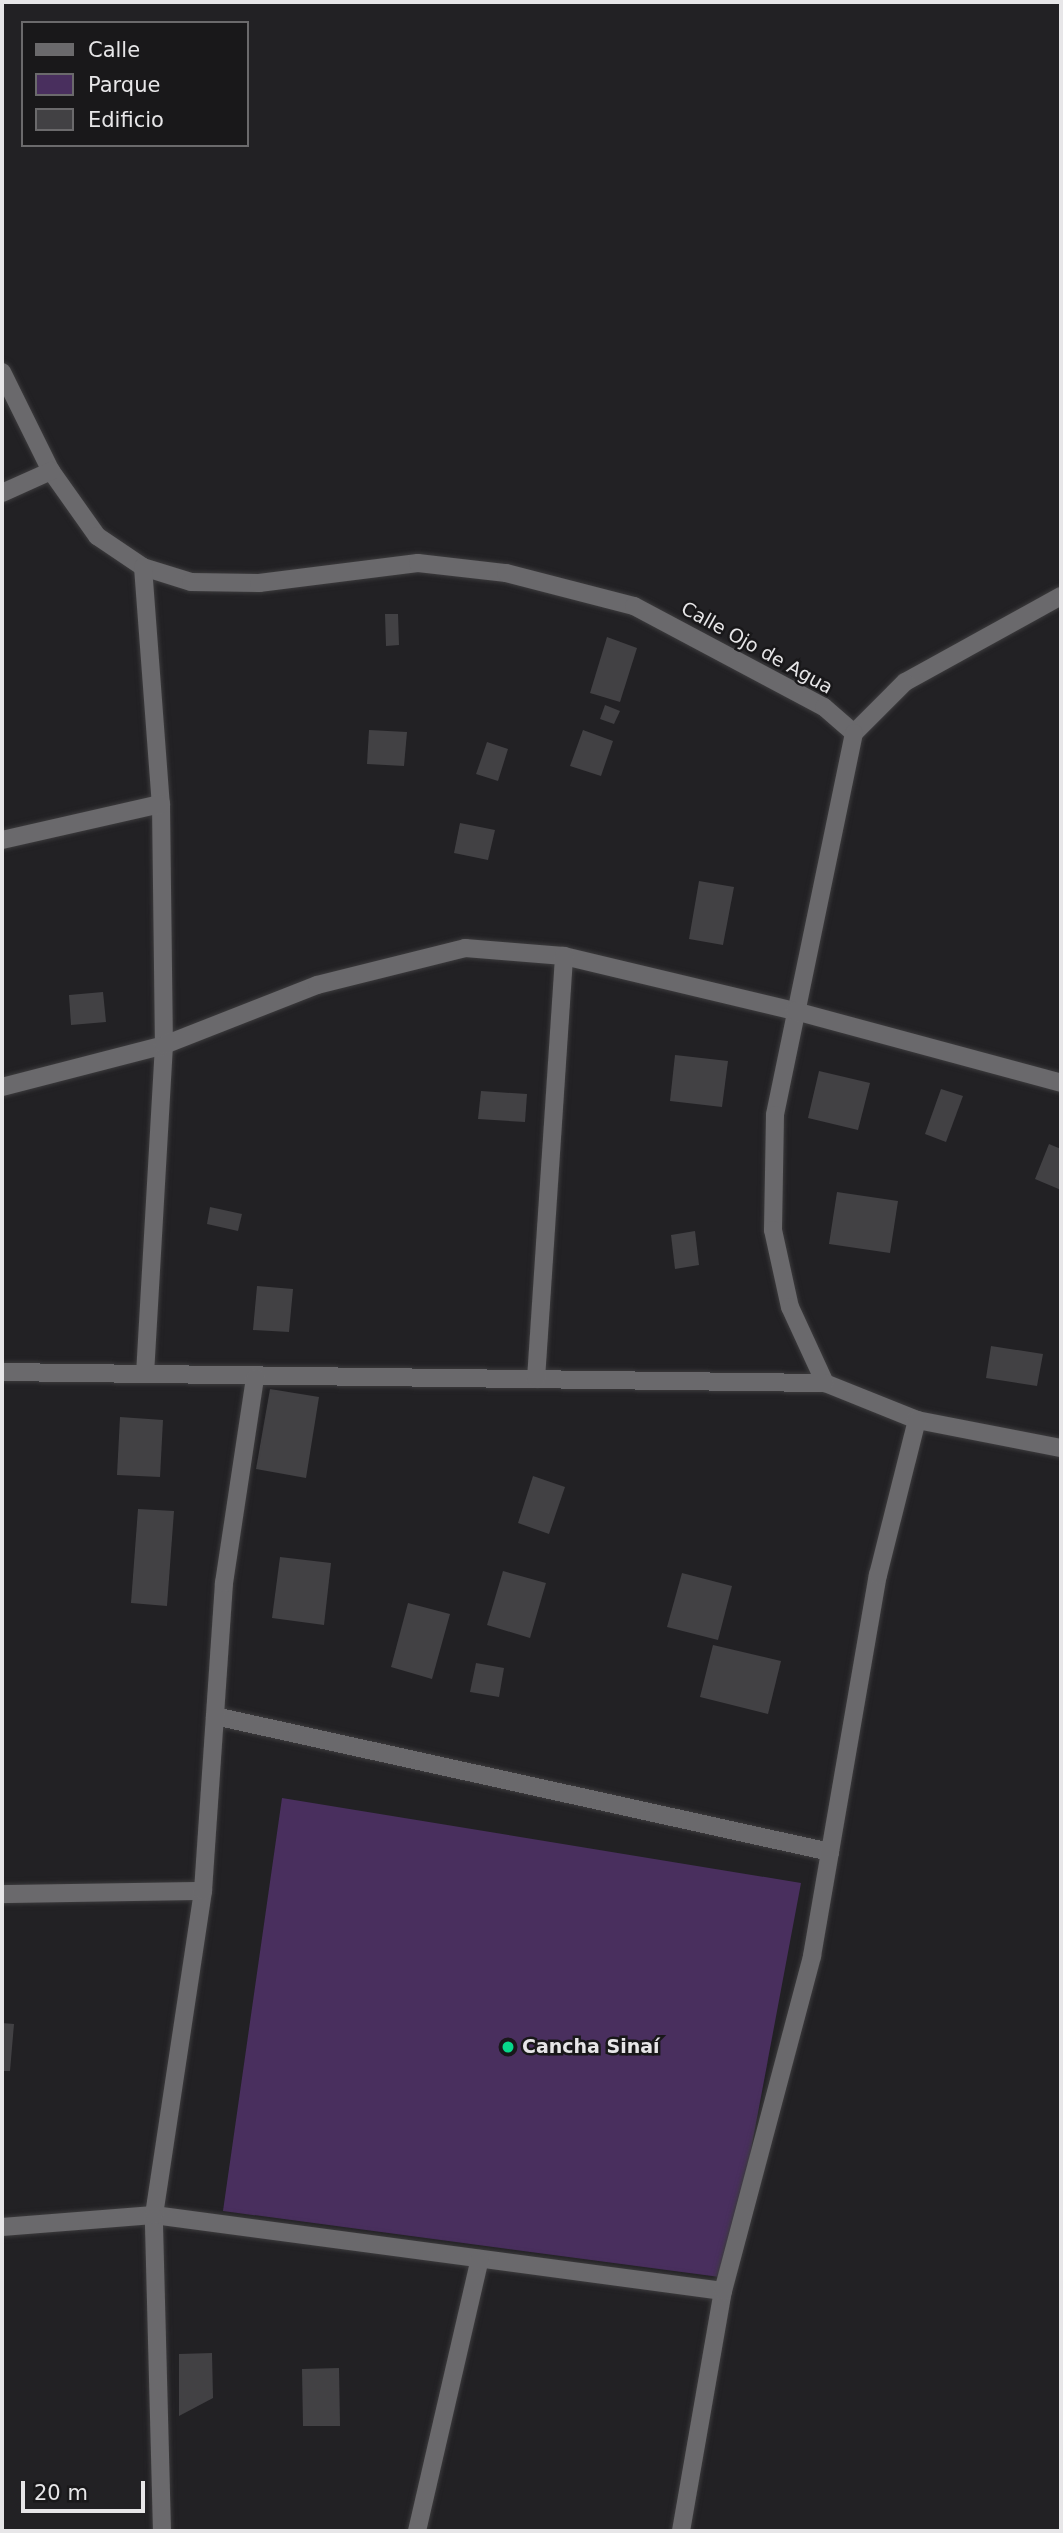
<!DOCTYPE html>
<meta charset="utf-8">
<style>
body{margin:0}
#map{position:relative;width:1063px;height:2533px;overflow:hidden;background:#222124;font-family:"DejaVu Sans",sans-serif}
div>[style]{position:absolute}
.green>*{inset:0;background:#492f5e}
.building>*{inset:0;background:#424144}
.roads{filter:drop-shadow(0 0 2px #3c3b3d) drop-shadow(0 0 2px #3c3b3d)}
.minor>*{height:18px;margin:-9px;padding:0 9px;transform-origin:9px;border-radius:9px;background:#6a696c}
.dots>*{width:19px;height:19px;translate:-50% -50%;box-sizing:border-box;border:4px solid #19181a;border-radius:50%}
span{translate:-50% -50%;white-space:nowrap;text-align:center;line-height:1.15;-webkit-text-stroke:5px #19181a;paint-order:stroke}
.street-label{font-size:19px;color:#e7e6e8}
.poi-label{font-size:19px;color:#e7e6e8;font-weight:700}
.left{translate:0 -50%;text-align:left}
.frame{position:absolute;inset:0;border:4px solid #e7e6e8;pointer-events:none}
.legend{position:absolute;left:21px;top:21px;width:228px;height:126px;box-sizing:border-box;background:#19181a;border:2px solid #6b6a6c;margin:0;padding:9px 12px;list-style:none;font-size:21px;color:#e7e6e8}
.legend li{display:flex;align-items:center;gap:14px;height:35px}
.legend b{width:35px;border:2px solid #6b6a6c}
.scale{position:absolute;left:21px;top:2481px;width:124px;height:32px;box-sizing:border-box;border:4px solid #e7e6e8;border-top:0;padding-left:9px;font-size:21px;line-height:24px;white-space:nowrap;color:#e7e6e8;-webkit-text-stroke:5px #19181a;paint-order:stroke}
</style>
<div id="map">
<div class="green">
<i style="clip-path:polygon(282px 1798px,801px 1883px,727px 2278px,223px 2211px)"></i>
</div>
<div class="building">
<i style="clip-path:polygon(385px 614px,398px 614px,399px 645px,386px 646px)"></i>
<i style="clip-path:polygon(607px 637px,637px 648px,620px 702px,590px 693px)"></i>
<i style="clip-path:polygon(605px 705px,620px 711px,614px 724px,600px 719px)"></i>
<i style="clip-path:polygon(369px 730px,407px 732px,404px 766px,367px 764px)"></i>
<i style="clip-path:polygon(583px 730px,613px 741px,601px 776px,570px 766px)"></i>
<i style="clip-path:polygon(487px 742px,508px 749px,498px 781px,476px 774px)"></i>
<i style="clip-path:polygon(460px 823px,495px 830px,488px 860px,454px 853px)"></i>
<i style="clip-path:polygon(699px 881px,734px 887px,723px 945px,689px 939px)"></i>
<i style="clip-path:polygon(103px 992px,106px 1022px,71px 1025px,69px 995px)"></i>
<i style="clip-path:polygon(675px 1055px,728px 1061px,722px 1107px,670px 1101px)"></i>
<i style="clip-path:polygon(819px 1071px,870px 1083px,858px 1130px,808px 1118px)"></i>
<i style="clip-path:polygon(941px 1089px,963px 1096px,946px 1142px,925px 1134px)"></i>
<i style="clip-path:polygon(481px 1091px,527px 1094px,525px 1122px,478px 1119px)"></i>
<i style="clip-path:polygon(1049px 1144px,1061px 1149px,1061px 1190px,1035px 1179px)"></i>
<i style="clip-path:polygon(837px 1192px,898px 1201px,890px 1253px,829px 1244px)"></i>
<i style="clip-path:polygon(210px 1207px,242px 1214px,238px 1231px,207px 1224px)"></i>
<i style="clip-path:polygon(695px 1231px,699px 1265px,675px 1269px,671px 1235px)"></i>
<i style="clip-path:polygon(257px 1286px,293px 1289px,289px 1332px,253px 1330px)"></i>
<i style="clip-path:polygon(991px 1346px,1043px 1354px,1037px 1386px,986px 1378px)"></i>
<i style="clip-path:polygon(270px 1389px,319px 1397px,306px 1478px,256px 1469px)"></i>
<i style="clip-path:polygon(120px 1417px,163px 1420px,160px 1477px,117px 1475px)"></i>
<i style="clip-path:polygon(533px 1476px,565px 1487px,549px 1534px,518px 1523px)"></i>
<i style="clip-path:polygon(138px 1509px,174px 1511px,167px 1606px,131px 1603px)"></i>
<i style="clip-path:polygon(280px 1557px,331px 1563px,324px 1625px,272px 1618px)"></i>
<i style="clip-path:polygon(503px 1571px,546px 1583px,530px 1638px,487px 1625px)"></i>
<i style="clip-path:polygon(682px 1573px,732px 1586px,718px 1640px,667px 1627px)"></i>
<i style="clip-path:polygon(408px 1603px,450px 1614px,432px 1679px,391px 1667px)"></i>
<i style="clip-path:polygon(713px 1645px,781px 1661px,768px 1714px,700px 1697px)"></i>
<i style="clip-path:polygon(476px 1663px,504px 1668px,499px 1697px,470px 1692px)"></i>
<i style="clip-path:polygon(2px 2023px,14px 2024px,10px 2071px,2px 2071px)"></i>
<i style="clip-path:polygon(212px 2353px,213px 2398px,179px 2416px,179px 2354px)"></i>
<i style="clip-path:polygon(339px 2368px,340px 2426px,303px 2426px,302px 2369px)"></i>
</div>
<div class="roads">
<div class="minor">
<i style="left:2px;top:372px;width:110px;rotate:63.7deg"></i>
<i style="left:51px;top:471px;width:80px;rotate:54.7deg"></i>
<i style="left:97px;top:536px;width:55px;rotate:34deg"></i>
<i style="left:143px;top:567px;width:50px;rotate:17.4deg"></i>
<i style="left:191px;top:582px;width:68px;rotate:0.8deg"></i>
<i style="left:259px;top:583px;width:160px;rotate:-7.2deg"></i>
<i style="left:418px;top:563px;width:89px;rotate:6.5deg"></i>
<i style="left:506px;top:573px;width:132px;rotate:14.5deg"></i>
<i style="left:634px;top:606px;width:215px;rotate:28deg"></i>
<i style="left:824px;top:707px;width:40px;rotate:41deg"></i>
<i style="left:2px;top:493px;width:54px;rotate:-24.2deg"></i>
<i style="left:143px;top:567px;width:238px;rotate:85.7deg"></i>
<i style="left:161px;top:804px;width:241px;rotate:89.3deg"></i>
<i style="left:164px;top:1045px;width:327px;rotate:93.3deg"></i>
<i style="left:1061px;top:596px;width:178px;rotate:151.1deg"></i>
<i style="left:905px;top:682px;width:72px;rotate:135deg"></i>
<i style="left:854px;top:733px;width:390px;rotate:101.7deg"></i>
<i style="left:775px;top:1115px;width:115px;rotate:91deg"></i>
<i style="left:773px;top:1230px;width:79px;rotate:77.6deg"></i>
<i style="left:790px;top:1307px;width:84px;rotate:65.3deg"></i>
<i style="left:825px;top:1383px;width:99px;rotate:21.9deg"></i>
<i style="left:917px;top:1420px;width:147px;rotate:11deg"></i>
<i style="left:2px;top:840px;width:163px;rotate:-12.8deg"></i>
<i style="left:2px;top:1087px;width:167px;rotate:-14.5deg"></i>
<i style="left:164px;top:1045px;width:164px;rotate:-21.4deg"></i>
<i style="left:317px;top:985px;width:153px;rotate:-14deg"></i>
<i style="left:465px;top:948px;width:99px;rotate:4.6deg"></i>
<i style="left:564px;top:956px;width:237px;rotate:13.4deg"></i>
<i style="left:795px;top:1011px;width:276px;rotate:15.1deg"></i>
<i style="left:2px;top:1372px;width:823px;rotate:0.77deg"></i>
<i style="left:536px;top:1379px;width:424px;rotate:-86.2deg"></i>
<i style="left:215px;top:1716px;width:630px;rotate:12.47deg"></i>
<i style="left:2px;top:1894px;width:201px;rotate:-0.9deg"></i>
<i style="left:2px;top:2227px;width:152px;rotate:-4.5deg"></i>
<i style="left:154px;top:2215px;width:574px;rotate:7.61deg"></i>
<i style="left:162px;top:2531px;width:316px;rotate:-91.5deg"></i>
<i style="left:154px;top:2215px;width:328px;rotate:-81.4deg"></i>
<i style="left:203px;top:1891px;width:309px;rotate:-86.1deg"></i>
<i style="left:224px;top:1583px;width:207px;rotate:-81.4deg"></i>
<i style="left:417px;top:2531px;width:279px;rotate:-77deg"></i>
<i style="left:681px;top:2531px;width:244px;rotate:-80.1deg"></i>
<i style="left:723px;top:2291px;width:347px;rotate:-75.1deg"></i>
<i style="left:812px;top:1956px;width:387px;rotate:-80.2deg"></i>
<i style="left:878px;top:1575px;width:160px;rotate:-75.9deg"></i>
</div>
</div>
<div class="dots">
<i style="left:508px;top:2047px;background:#07d98b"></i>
</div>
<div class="street-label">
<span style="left:757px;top:648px;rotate:29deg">Calle Ojo de Agua</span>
</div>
<div class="poi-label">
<span class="left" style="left:522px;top:2047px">Cancha Sinaí</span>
</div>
<div class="frame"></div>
<ul class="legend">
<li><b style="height:9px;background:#6a696c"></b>Calle</li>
<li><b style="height:19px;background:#492f5e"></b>Parque</li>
<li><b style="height:19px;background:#424144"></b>Edificio</li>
</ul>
<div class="scale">20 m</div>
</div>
